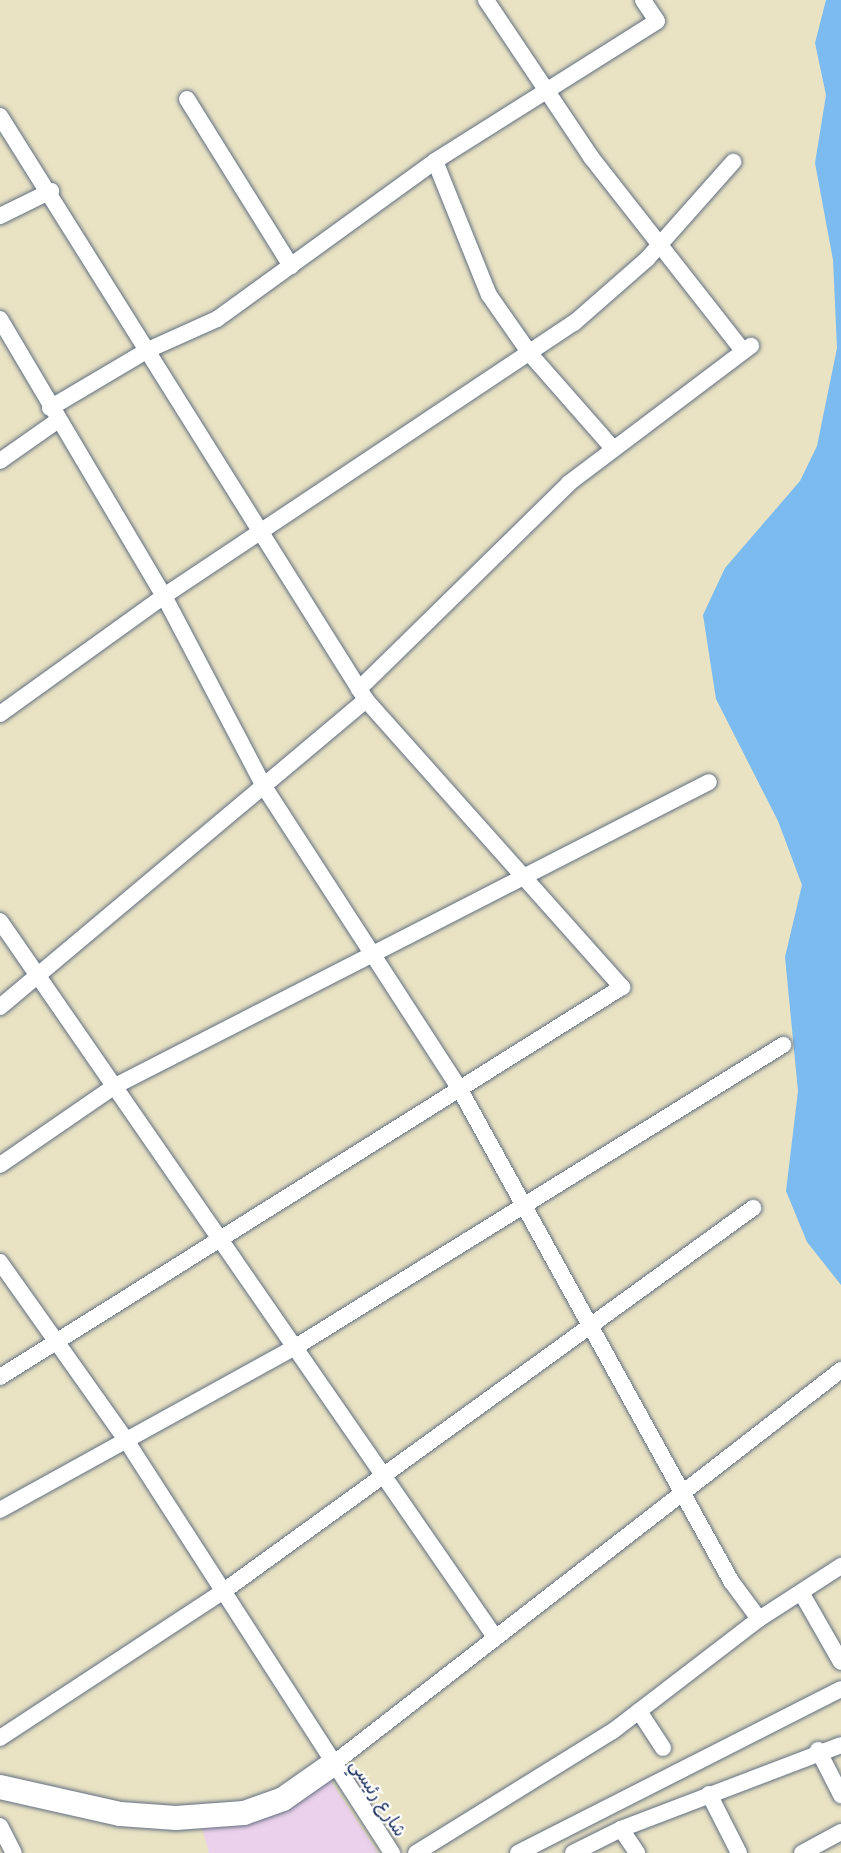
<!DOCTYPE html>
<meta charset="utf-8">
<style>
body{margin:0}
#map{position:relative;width:841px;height:1853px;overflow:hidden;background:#e9e3c3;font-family:Itim,"Playpen Sans Arabic",sans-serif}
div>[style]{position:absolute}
.built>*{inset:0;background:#ebd1eb}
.water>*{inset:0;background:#7cbbf0}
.roads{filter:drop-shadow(0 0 2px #636e81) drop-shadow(0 0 2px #636e81)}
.street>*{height:16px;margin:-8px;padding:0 8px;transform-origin:8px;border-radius:8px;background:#fff}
.secondary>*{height:24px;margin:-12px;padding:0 12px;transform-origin:12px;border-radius:12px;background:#fff}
span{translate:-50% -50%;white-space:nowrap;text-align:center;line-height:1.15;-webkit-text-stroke:4.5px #fff;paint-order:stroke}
.street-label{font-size:18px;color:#1b2f5e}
</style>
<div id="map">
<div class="built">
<i style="clip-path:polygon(328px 1777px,378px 1853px,209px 1853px,199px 1817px)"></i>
</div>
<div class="water">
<i style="clip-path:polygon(826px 0,841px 0,841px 1285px,807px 1242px,786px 1191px,798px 1091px,785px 957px,802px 885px,778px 821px,716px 699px,703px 615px,725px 568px,800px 481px,817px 446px,837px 348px,833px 260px,815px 163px,826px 95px,815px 43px)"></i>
</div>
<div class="roads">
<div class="street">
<i style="left:486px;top:0;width:189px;rotate:56.2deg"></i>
<i style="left:591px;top:157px;width:246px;rotate:51.9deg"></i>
<i style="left:187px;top:99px;width:197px;rotate:58.1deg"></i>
<i style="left:0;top:116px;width:689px;rotate:57.92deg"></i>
<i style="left:366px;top:700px;width:385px;rotate:48.3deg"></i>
<i style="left:622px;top:987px;width:734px;rotate:147.91deg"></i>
<i style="left:435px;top:161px;width:144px;rotate:68.1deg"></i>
<i style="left:489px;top:295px;width:73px;rotate:55deg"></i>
<i style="left:531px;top:355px;width:121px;rotate:48.7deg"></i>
<i style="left:0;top:216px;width:57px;rotate:-26.1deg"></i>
<i style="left:0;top:319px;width:322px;rotate:59.4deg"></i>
<i style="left:164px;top:596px;width:217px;rotate:62.3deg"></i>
<i style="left:265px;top:788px;width:357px;rotate:57.1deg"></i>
<i style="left:459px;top:1088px;width:563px;rotate:61.11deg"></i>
<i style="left:731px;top:1581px;width:47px;rotate:53.6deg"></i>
<i style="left:50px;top:408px;width:114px;rotate:-30.6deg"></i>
<i style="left:148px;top:350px;width:76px;rotate:-24.2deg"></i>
<i style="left:217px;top:319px;width:269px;rotate:-35.9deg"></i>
<i style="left:435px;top:161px;width:262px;rotate:-32.2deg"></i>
<i style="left:657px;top:21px;width:25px;rotate:-124deg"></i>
<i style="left:0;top:461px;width:70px;rotate:-35.1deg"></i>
<i style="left:359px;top:689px;width:294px;rotate:-44.4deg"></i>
<i style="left:569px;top:483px;width:228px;rotate:-37deg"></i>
<i style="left:0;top:714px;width:202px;rotate:-35.7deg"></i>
<i style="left:164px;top:596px;width:493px;rotate:-33.7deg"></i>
<i style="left:574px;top:323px;width:97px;rotate:-41.2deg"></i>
<i style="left:647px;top:259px;width:130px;rotate:-48.4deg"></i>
<i style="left:0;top:921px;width:870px;rotate:55.34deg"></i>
<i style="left:0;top:1007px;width:478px;rotate:-40deg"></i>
<i style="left:0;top:1165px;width:140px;rotate:-34.5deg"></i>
<i style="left:115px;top:1086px;width:667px;rotate:-27.1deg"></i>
<i style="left:0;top:1262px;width:214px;rotate:54.7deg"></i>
<i style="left:124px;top:1437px;width:495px;rotate:57.2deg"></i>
<i style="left:0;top:1510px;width:339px;rotate:-28.9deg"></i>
<i style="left:297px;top:1346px;width:572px;rotate:-31.77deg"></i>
<i style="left:802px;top:1594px;width:78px;rotate:60.2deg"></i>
<i style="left:639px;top:1711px;width:44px;rotate:57deg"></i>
<i style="left:0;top:1738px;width:264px;rotate:-33.3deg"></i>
<i style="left:221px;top:1593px;width:657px;rotate:-35.89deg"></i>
<i style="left:818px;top:1750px;width:51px;rotate:62.9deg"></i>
<i style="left:333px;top:1764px;width:643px;rotate:-37.8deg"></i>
<i style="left:709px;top:1794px;width:66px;rotate:63deg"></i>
<i style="left:0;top:1826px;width:30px;rotate:63deg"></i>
<i style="left:621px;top:1829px;width:29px;rotate:56deg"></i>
<i style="left:416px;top:1853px;width:232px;rotate:-31.8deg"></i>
<i style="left:613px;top:1731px;width:184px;rotate:-37.5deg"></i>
<i style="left:759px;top:1619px;width:98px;rotate:-32.9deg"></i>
<i style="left:518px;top:1853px;width:362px;rotate:-26.9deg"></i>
<i style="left:573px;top:1853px;width:54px;rotate:-26.6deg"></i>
<i style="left:621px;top:1829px;width:235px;rotate:-20.9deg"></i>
<i style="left:802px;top:1853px;width:44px;rotate:-28.3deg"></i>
</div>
<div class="secondary">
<i style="left:0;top:1787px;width:123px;rotate:12.7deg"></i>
<i style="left:120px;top:1814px;width:56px;rotate:4.1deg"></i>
<i style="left:176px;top:1818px;width:68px;rotate:-4.2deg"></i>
<i style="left:244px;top:1813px;width:41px;rotate:-19.7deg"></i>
<i style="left:283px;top:1799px;width:61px;rotate:-35deg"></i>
</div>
</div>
<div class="street-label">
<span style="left:378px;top:1798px;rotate:57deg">شارع رئيسي</span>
</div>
</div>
